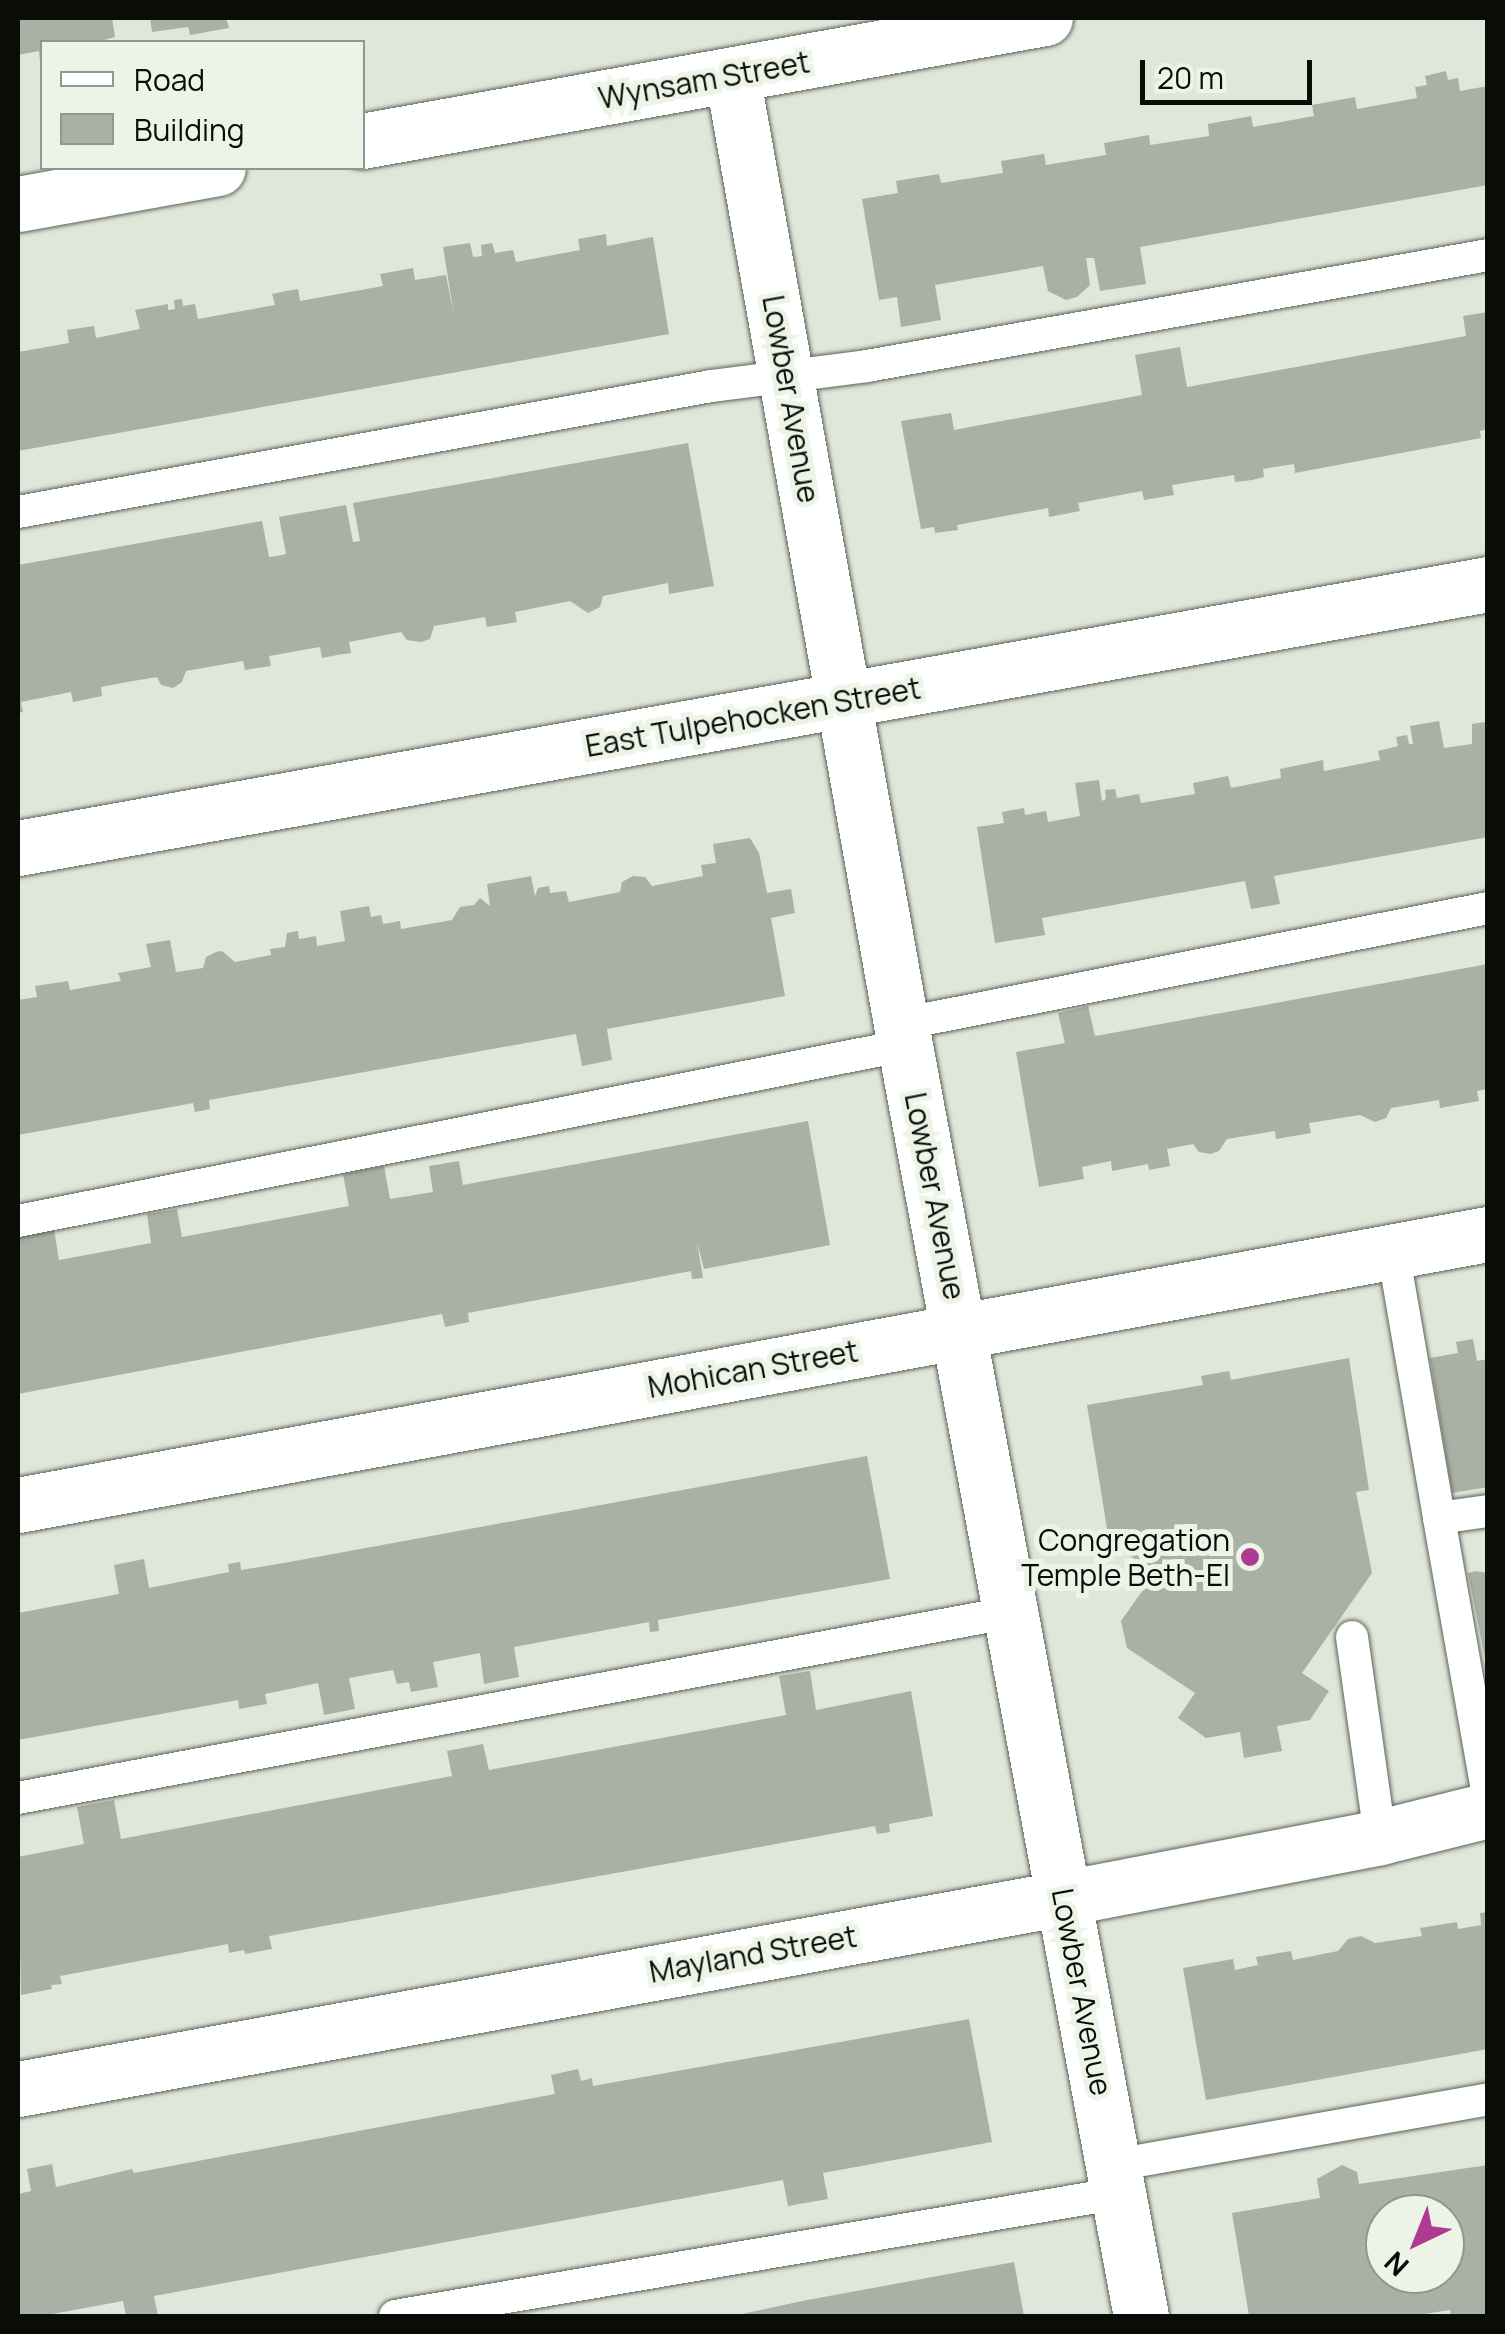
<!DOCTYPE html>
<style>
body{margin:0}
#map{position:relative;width:1505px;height:2334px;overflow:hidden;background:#dfe7da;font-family:Manrope,sans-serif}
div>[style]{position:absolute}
.building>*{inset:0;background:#a9b0a4}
.roads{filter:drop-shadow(0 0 2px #5c6357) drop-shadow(0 0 2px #5c6357)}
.service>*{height:32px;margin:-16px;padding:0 16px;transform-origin:16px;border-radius:16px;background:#fff}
.minor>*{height:55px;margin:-27.5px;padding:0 27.5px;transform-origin:27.5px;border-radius:27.5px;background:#fff}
.dots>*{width:28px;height:28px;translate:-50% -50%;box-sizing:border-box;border:5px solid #ecf4e7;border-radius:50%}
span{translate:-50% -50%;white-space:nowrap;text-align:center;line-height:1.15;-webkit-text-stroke:10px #ecf4e7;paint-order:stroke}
.street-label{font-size:30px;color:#0a0c08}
.poi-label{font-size:30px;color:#0a0c08}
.right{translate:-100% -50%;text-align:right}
.frame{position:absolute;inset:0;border:20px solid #0a0c08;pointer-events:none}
.legend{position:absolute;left:40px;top:40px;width:325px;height:130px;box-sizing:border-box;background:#ecf4e7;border:2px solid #92978e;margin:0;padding:12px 18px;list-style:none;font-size:30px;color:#0a0c08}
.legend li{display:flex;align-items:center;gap:20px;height:50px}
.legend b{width:50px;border:2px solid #92978e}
.north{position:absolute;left:1365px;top:2194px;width:100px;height:100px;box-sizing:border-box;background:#ecf4e7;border:2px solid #92978e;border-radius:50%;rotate:223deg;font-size:28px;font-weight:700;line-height:40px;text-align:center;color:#0a0c08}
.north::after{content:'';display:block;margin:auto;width:35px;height:45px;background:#af3a92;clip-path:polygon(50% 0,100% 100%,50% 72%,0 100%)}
.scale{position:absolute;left:1140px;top:60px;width:172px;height:45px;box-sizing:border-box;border:5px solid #0a0c08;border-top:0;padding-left:12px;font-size:30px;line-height:35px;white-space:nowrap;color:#0a0c08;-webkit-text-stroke:8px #ecf4e7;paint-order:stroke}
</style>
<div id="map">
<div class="building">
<i style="clip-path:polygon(18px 18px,112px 18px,115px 37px,97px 42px,42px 42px,40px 62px,39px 51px,18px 55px)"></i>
<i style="clip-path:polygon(150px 18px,226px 18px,229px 28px,190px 35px,188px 27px,152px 32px)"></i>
<i style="clip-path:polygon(1446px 71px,1448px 80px,1458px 78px,1460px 91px,1488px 86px,1488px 185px,1140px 247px,1146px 284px,1100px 291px,1094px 258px,1086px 258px,1090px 285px,1077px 297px,1066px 300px,1048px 291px,1043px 266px,935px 285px,941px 320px,901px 327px,897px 297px,879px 300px,862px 199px,898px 193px,896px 181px,939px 174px,941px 183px,1003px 173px,1001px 161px,1044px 154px,1046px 165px,1106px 155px,1104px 143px,1149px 135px,1150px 145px,1209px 136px,1208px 124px,1251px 116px,1253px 127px,1314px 116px,1312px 105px,1355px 97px,1357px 109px,1417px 98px,1415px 87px,1427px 85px,1425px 76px)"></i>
<i style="clip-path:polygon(606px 234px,607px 246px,653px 237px,669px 334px,18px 451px,18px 352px,69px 343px,67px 330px,94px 326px,96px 338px,140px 329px,135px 310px,168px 304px,168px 310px,175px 309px,174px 300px,182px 299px,183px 306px,195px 304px,198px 319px,275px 305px,272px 294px,286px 291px,298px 289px,300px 301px,383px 286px,380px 274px,413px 268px,415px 280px,446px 275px,454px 315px,443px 247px,470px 243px,473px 257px,482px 256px,481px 245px,492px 243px,495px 253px,513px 250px,516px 262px,580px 250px,578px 239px)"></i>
<i style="clip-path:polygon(1488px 312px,1488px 429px,1480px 431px,1481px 438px,1295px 473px,1294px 464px,1263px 469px,1264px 477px,1252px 480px,1235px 482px,1234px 475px,1172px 485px,1174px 495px,1144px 500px,1142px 491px,1078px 503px,1080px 511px,1049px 517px,1048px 508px,957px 525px,958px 530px,935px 533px,934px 527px,921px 529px,901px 421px,951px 413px,954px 430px,1142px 395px,1135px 355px,1180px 347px,1187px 387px,1466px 336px,1463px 316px)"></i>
<i style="clip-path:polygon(688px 443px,714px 586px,669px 594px,668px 583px,603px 596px,600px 607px,588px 613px,570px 601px,515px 612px,517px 622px,487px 627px,485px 617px,434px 626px,430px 639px,421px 642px,407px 640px,401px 632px,349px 642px,351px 653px,337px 655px,322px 658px,320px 647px,269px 656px,271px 666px,245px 670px,243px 661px,186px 671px,182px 682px,173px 688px,161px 685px,157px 677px,133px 681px,101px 687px,102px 696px,73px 702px,71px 692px,21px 702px,23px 712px,18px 713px,18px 565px,262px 521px,269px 557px,277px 556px,286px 554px,279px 517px,346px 505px,353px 542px,360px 541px,353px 503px)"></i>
<i style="clip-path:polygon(1439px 721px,1444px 748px,1472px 744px,1472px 724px,1485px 722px,1488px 837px,1274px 876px,1280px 904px,1251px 909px,1245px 881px,1042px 918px,1045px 935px,995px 943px,977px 827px,1004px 823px,1002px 812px,1024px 808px,1025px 815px,1046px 811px,1048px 822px,1080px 816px,1075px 783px,1099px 780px,1102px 801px,1106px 799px,1105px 790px,1115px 789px,1117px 798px,1139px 794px,1141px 803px,1195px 794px,1193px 783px,1228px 776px,1231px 788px,1281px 778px,1280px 769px,1323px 760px,1324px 771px,1380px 760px,1378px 751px,1398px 746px,1396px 737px,1407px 735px,1409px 744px,1413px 744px,1410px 726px)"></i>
<i style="clip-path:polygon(750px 838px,759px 853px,767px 893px,791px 889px,795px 913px,771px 918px,785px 996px,607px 1029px,612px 1060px,582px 1066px,576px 1034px,209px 1100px,210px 1109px,195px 1112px,193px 1103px,18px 1135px,18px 1000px,37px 997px,35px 986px,68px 981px,70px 990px,121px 981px,118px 973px,151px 967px,146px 944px,170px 940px,176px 972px,203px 968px,206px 957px,216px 952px,222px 951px,235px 962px,271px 955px,270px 949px,285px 947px,287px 933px,298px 931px,299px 939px,316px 936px,317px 946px,345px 941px,340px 911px,369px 906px,371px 917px,381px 915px,383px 924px,400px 921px,401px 929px,452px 920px,460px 907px,474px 905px,480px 898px,490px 906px,487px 884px,531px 876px,535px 896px,538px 888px,549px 886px,550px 893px,566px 891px,569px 902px,620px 892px,622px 882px,633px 876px,645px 877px,652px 886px,703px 876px,701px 865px,716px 863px,713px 844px)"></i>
<i style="clip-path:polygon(1488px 964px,1488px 1089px,1477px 1091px,1479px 1101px,1440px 1108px,1439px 1100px,1391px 1108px,1386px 1118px,1375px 1122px,1360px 1115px,1309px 1123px,1311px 1133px,1276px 1139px,1275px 1131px,1227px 1139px,1219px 1151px,1210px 1154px,1199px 1152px,1193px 1144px,1167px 1149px,1170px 1166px,1149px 1170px,1148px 1164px,1112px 1171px,1111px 1161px,1082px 1167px,1084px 1179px,1039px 1187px,1016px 1052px,1065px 1043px,1058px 1013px,1088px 1006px,1095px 1036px,1101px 1035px)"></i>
<i style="clip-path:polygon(808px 1121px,830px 1245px,704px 1269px,697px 1242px,703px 1278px,692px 1279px,691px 1271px,468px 1313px,469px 1322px,445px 1327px,442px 1314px,18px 1394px,18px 1236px,54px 1229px,59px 1260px,151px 1243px,147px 1214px,177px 1209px,182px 1237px,349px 1206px,343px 1174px,384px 1166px,390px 1199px,433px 1192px,429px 1166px,459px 1161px,463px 1185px)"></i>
<i style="clip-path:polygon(1473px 1339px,1477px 1361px,1488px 1359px,1488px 1487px,1452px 1493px,1430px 1358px,1458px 1353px,1456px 1342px)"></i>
<i style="clip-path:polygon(1349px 1358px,1369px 1490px,1356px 1492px,1372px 1573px,1302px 1673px,1329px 1691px,1310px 1720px,1277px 1726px,1282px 1751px,1244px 1758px,1240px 1732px,1206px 1738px,1178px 1718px,1195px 1693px,1127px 1648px,1121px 1621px,1155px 1573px,1109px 1541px,1087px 1405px,1203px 1385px,1201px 1376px,1229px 1371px,1231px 1380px)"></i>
<i style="clip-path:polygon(867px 1456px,890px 1579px,658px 1620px,659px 1631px,650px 1632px,649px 1622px,514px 1647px,519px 1677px,484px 1684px,480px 1653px,433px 1662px,438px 1687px,411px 1692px,409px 1682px,397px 1684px,393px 1670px,349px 1678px,355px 1709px,324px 1715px,318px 1683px,265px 1694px,267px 1704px,239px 1709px,238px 1700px,18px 1740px,18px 1613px,119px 1594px,114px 1565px,144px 1559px,149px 1588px,229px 1572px,228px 1564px,240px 1562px,241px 1570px,284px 1563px)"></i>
<i style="clip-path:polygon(1476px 1571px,1488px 1573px,1488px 1673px,1468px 1573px)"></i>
<i style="clip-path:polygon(810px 1671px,816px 1710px,911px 1691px,933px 1816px,889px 1824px,890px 1832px,877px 1834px,875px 1826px,269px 1936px,272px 1949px,245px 1954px,244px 1950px,229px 1953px,228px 1944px,60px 1976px,62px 1984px,51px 1985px,52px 1989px,21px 1995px,18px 1857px,84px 1844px,77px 1807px,114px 1800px,121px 1839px,452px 1776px,447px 1751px,483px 1744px,489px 1770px,786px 1715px,779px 1676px)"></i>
<i style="clip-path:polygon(1488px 1912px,1488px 2049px,1206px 2100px,1183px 1968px,1233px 1959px,1235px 1970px,1258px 1965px,1256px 1957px,1291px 1951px,1293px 1960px,1338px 1951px,1348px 1939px,1361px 1936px,1375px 1943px,1422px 1936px,1420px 1928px,1457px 1922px,1458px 1929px,1481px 1925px,1480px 1913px)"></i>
<i style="clip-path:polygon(969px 2019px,992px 2142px,823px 2173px,828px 2199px,788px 2206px,783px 2180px,154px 2296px,158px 2316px,126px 2316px,123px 2301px,42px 2316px,18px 2316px,18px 2194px,31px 2191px,27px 2169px,52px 2164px,56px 2187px,132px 2169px,134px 2173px,555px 2094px,551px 2075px,578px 2069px,581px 2081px,592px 2078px,593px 2086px)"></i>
<i style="clip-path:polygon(evenodd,1342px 2165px,1357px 2172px,1359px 2184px,1488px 2165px,1487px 2316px,1451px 2316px,1450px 2310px,1411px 2316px,1249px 2316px,1232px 2213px,1320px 2198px,1317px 2179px,1342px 2165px,1385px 2214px,1445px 2214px,1445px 2274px,1385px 2274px,1385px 2214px)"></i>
<i style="clip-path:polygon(1014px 2262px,1024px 2316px,733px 2316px,802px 2301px)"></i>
</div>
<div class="roads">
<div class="service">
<i style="left:18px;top:512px;width:704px;rotate:-10.3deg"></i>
<i style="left:711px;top:386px;width:157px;rotate:-7.3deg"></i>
<i style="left:867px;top:366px;width:631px;rotate:-10.13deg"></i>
<i style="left:901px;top:1024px;width:598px;rotate:-11.18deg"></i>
<i style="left:18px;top:1221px;width:905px;rotate:-11.21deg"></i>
<i style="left:1393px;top:1251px;width:271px;rotate:80.2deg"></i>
<i style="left:1488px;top:1511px;width:49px;rotate:171.9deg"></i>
<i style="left:1439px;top:1518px;width:283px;rotate:80deg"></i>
<i style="left:1352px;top:1637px;width:202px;rotate:82deg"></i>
<i style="left:18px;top:1798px;width:1011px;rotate:-10.6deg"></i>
<i style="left:1115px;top:2165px;width:379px;rotate:-10deg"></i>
<i style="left:395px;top:2316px;width:735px;rotate:-9.63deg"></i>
</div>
<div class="minor">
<i style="left:732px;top:75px;width:964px;rotate:79.9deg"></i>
<i style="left:901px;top:1024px;width:1314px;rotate:79.48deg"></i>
<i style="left:362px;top:141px;width:694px;rotate:-10.21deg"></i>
<i style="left:18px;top:204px;width:203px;rotate:-10.2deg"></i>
<i style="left:18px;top:848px;width:1494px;rotate:-10.18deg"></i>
<i style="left:18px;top:1505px;width:1495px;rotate:-10.45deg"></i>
<i style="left:18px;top:2089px;width:1063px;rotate:-10.35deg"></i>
<i style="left:1064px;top:1898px;width:322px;rotate:-10.9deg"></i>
<i style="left:1380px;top:1837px;width:111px;rotate:-14deg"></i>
</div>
</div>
<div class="dots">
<i style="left:1250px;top:1557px;background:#af3a92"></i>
</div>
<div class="street-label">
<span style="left:704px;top:80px;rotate:-10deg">Wynsam Street</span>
<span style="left:791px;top:399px;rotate:80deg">Lowber Avenue</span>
<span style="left:753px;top:717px;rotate:-10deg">East Tulpehocken Street</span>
<span style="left:935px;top:1196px;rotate:79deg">Lowber Avenue</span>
<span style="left:753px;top:1369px;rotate:-10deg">Mohican Street</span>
<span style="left:753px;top:1954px;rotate:-10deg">Mayland Street</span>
<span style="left:1082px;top:1992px;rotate:79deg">Lowber Avenue</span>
</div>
<div class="poi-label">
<span class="right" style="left:1230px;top:1557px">Congregation<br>Temple Beth-El</span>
</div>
<div class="frame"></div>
<ul class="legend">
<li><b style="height:12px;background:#fff"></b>Road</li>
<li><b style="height:28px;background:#a9b0a4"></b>Building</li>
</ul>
<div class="north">N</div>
<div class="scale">20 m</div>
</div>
